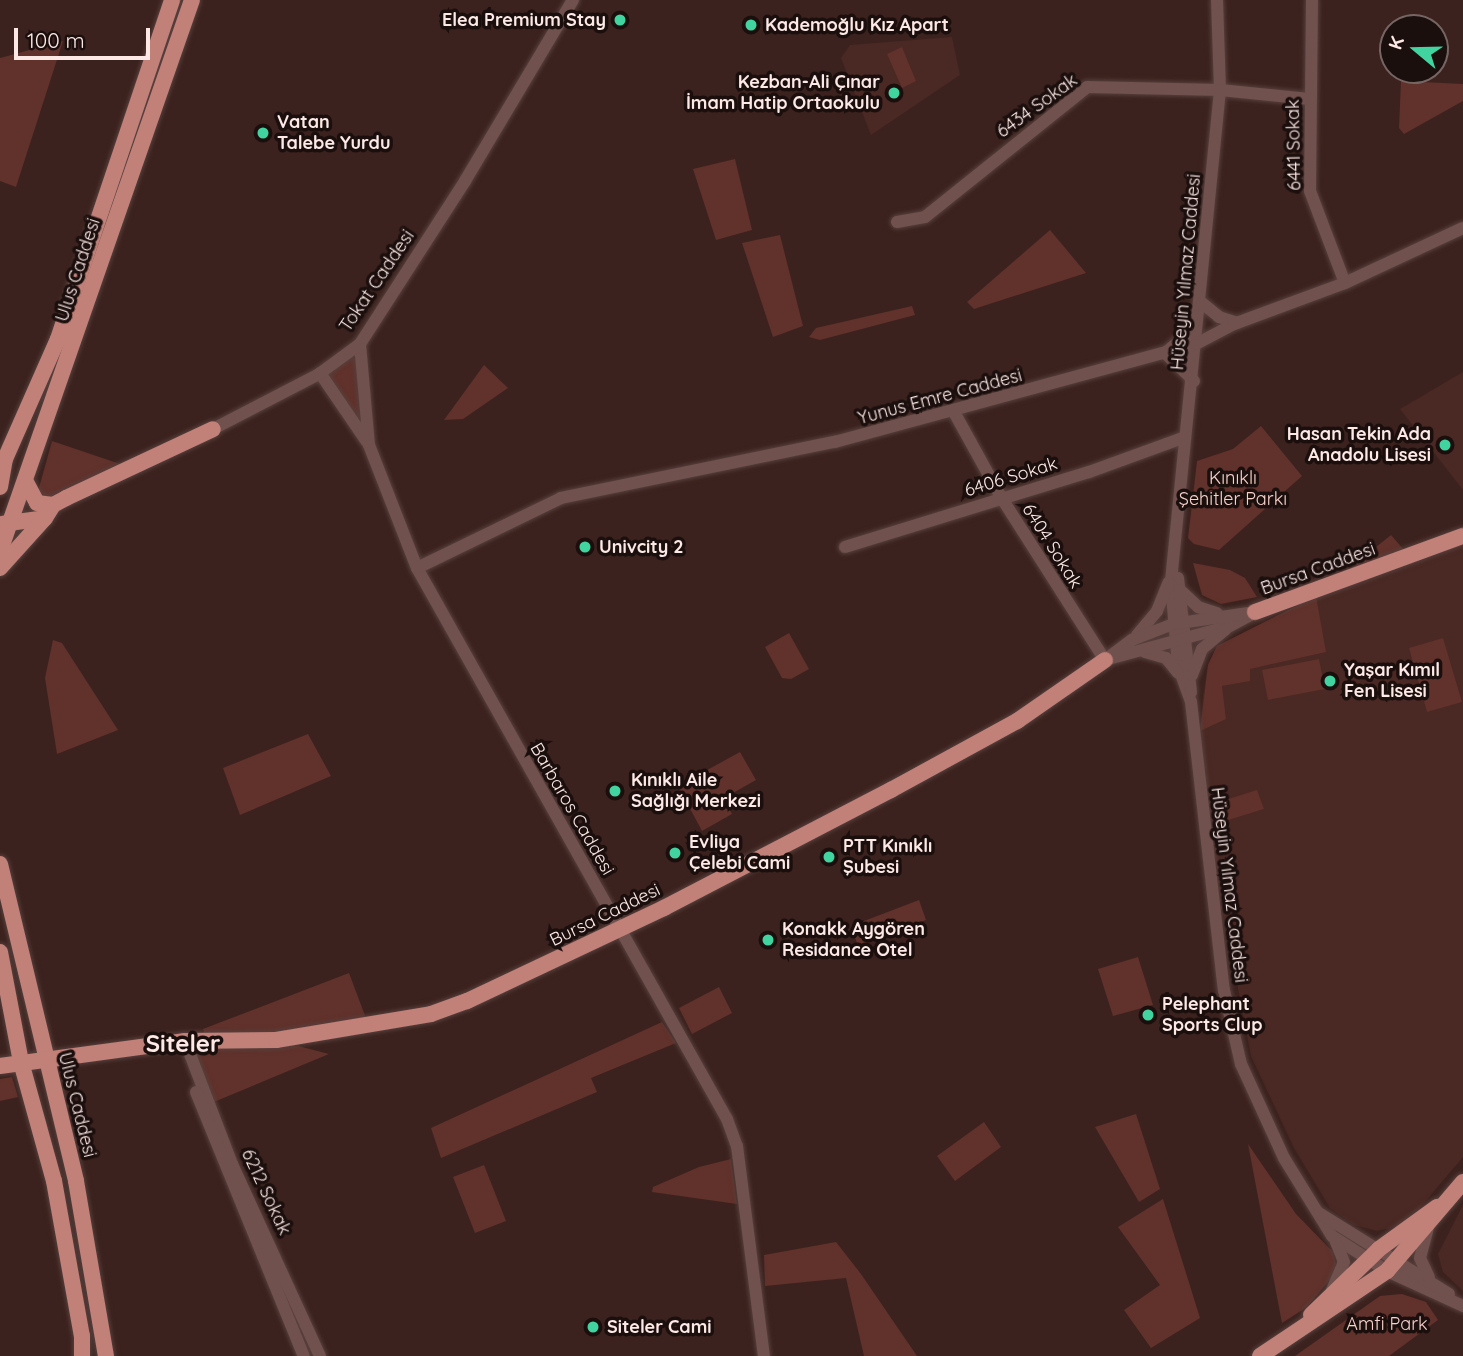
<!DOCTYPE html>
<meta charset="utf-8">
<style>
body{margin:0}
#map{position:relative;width:1463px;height:1356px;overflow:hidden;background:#3c221e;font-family:Quicksand,sans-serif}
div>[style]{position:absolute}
.built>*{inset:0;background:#4a2823}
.green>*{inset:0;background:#61312b}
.roads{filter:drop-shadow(0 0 2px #56403d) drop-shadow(0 0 2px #56403d)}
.minor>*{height:12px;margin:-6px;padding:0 6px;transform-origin:6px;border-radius:6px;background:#70514d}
.major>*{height:16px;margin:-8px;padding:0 8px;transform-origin:8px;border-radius:8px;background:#c18078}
.dots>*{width:19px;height:19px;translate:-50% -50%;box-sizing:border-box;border:4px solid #1b0f0d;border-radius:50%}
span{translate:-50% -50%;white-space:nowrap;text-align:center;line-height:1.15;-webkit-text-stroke:7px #1b0f0d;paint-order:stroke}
.poi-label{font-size:18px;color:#fce9e6;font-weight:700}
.right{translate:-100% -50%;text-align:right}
.left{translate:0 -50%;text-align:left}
.street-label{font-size:18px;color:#fce9e6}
.park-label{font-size:18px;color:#f9d2cc}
.district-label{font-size:24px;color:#fce9e6;font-weight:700}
.north{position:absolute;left:1379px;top:14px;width:70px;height:70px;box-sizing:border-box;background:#1b0f0d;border:2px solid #756664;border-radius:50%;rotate:289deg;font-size:19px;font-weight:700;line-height:28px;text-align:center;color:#fce9e6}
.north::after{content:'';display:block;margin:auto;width:24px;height:32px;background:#42d4a0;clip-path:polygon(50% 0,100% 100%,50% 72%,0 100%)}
.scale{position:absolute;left:14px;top:28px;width:136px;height:32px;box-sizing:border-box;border:4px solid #fce9e6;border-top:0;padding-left:9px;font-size:21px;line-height:24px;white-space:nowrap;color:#fce9e6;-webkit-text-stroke:5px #1b0f0d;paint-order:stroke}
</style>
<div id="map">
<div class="built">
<i style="clip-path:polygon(952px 37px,960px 75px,871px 135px,841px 58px,850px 45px)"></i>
<i style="clip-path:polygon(1463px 372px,1463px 490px,1400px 409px)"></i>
<i style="clip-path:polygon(1463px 544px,1463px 1157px,1419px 1209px,1398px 1226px,1377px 1231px,1354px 1225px,1330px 1208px,1294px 1148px,1251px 1056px,1217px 879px,1200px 731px,1203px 696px,1208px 665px,1217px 646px,1316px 596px)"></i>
<i style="clip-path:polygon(1463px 1205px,1463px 1291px,1443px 1272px,1438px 1254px)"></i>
</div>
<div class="green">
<i style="clip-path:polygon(63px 41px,16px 187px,0 181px,0 58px)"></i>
<i style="clip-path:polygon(902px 47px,916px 81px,902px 88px,887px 54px)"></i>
<i style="clip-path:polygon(1401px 81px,1463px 84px,1463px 101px,1404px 134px,1399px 128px)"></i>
<i style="clip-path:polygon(735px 159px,752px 230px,716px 240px,693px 169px)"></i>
<i style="clip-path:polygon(1050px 230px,1086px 273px,974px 309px,967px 302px)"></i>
<i style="clip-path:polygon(780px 235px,803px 326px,773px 337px,742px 243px)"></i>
<i style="clip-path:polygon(912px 306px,915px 315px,820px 340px,809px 337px,816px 328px)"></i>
<i style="clip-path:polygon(360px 344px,369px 445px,320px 373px)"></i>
<i style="clip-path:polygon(484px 365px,508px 388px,463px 419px,444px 420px)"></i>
<i style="clip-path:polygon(1261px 426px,1302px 476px,1219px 550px,1194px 544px,1188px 538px,1197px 461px,1233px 449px)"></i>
<i style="clip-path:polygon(52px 441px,129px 467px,55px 500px,37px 495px)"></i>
<i style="clip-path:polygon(1391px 535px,1404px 550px,1354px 570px,1351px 567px)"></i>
<i style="clip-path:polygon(1193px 563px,1230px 570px,1245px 578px,1257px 597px,1221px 604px,1202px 595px)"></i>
<i style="clip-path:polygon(1316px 596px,1326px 652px,1250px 669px,1250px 681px,1222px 686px,1226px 719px,1200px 731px,1208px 665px,1217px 646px)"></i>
<i style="clip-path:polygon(789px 633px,809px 669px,791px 679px,782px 678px,765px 647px)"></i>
<i style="clip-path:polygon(1443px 638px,1462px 702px,1427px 712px,1409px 648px)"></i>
<i style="clip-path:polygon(53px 640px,62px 643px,118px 730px,57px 754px,45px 678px)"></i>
<i style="clip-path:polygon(1319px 659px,1325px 689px,1268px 700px,1262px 670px)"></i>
<i style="clip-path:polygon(308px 734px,331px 776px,240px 815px,223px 768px)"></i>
<i style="clip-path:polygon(740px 752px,756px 780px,724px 798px,732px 814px,702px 831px,678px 786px)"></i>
<i style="clip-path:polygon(1257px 790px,1264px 809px,1225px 821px,1219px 802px)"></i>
<i style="clip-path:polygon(919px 900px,926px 920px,858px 946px,851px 926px)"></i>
<i style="clip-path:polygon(1138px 957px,1153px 1005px,1113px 1016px,1098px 969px)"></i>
<i style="clip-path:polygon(349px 973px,369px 1026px,279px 1041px,329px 1054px,209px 1104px,185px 1041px,207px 1040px,203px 1029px)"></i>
<i style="clip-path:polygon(719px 987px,732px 1013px,692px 1034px,679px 1008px)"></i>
<i style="clip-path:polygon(662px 1022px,676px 1043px,591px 1078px,597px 1092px,441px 1158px,431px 1128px)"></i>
<i style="clip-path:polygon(12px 1077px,18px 1097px,0 1101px,0 1079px)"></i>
<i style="clip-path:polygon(1136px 1114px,1160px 1189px,1139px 1202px,1095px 1127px)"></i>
<i style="clip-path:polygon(984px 1122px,1001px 1147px,955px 1181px,937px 1156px)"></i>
<i style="clip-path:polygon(1248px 1144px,1296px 1214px,1333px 1252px,1336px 1264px,1333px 1276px,1307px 1307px,1282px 1323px)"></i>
<i style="clip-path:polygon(731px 1159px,737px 1204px,652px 1192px,653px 1187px,699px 1167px)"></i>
<i style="clip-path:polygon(484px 1165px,506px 1221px,475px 1233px,453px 1177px)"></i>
<i style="clip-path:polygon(1163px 1199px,1200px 1318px,1151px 1348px,1124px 1310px,1160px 1285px,1118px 1227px)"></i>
<i style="clip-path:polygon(836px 1242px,861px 1274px,917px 1356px,864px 1356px,846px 1278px,765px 1286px,764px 1255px)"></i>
<i style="clip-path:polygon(1402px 1294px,1426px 1302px,1438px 1320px,1389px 1356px,1295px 1356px,1380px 1296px)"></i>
</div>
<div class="roads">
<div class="minor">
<i style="left:1217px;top:0;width:90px;rotate:88.1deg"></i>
<i style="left:1220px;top:90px;width:495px;rotate:95.7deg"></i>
<i style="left:1171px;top:583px;width:83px;rotate:85.2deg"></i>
<i style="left:1178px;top:666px;width:38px;rotate:70deg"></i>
<i style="left:1191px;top:702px;width:290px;rotate:83.5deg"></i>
<i style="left:1224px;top:990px;width:76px;rotate:77.1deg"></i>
<i style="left:1241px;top:1064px;width:103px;rotate:65.4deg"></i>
<i style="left:1284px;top:1158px;width:92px;rotate:58.4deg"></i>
<i style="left:1332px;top:1236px;width:65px;rotate:32.5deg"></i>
<i style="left:1387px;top:1271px;width:84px;rotate:24.7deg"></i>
<i style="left:1312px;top:0;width:191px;rotate:90.6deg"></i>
<i style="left:1310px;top:191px;width:98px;rotate:69.2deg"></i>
<i style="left:897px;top:222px;width:28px;rotate:-10deg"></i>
<i style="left:925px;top:217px;width:208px;rotate:-38.7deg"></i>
<i style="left:1087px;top:87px;width:133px;rotate:1.3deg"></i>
<i style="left:1220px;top:90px;width:90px;rotate:5.7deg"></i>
<i style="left:360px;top:344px;width:101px;rotate:84.9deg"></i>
<i style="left:369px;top:445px;width:132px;rotate:68.7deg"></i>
<i style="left:417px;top:568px;width:632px;rotate:60.64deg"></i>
<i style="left:727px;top:1119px;width:29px;rotate:70deg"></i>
<i style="left:737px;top:1146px;width:212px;rotate:82.7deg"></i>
<i style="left:320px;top:373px;width:83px;rotate:55.7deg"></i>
<i style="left:1194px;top:381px;width:40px;rotate:-136deg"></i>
<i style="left:1165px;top:353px;width:30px;rotate:-40deg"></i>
<i style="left:1188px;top:334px;width:34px;rotate:-66deg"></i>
<i style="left:1202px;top:303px;width:22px;rotate:39deg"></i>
<i style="left:1219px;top:317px;width:19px;rotate:18deg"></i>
<i style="left:954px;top:412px;width:97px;rotate:61.1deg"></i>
<i style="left:1001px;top:497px;width:193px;rotate:57.5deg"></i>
<i style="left:213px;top:429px;width:119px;rotate:-27.4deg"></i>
<i style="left:319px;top:374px;width:51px;rotate:-36.2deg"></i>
<i style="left:360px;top:344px;width:194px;rotate:-57.2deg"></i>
<i style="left:465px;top:181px;width:211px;rotate:-59.2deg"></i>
<i style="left:845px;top:547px;width:255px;rotate:-17.1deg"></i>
<i style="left:1089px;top:472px;width:102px;rotate:-20deg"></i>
<i style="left:417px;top:568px;width:160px;rotate:-25.9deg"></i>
<i style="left:561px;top:498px;width:280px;rotate:-11.6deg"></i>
<i style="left:835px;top:442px;width:374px;rotate:-15.2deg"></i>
<i style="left:1196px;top:344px;width:43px;rotate:-27.8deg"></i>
<i style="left:1234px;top:324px;width:118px;rotate:-20.3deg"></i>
<i style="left:1345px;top:283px;width:130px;rotate:-25deg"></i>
<i style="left:1178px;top:578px;width:115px;rotate:83.5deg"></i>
<i style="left:1180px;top:590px;width:25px;rotate:43deg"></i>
<i style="left:1198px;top:607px;width:20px;rotate:18deg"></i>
<i style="left:1137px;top:635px;width:31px;rotate:-50deg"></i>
<i style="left:1157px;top:611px;width:31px;rotate:-68deg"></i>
<i style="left:1145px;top:652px;width:22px;rotate:16deg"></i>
<i style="left:1166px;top:658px;width:19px;rotate:51deg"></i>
<i style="left:1112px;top:658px;width:122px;rotate:-15.2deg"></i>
<i style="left:1230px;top:626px;width:27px;rotate:-28deg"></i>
<i style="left:1105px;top:660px;width:34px;rotate:-37deg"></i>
<i style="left:1132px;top:640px;width:44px;rotate:-21.3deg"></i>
<i style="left:1173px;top:624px;width:83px;rotate:-8.3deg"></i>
<i style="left:1192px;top:675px;width:28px;rotate:-69deg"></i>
<i style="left:1202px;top:649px;width:31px;rotate:-40deg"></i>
<i style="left:185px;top:1041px;width:132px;rotate:69.1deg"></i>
<i style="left:232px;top:1164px;width:211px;rotate:65.4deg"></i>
<i style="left:196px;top:1092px;width:285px;rotate:67.8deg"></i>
<i style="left:1319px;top:1213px;width:153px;rotate:31.9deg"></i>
<i style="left:1428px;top:1228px;width:31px;rotate:105deg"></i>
<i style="left:1420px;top:1258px;width:21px;rotate:65deg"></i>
<i style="left:1332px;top:1290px;width:30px;rotate:-67deg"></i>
<i style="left:1344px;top:1262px;width:22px;rotate:-112deg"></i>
</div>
<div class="major">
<i style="left:27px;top:484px;width:21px;rotate:62deg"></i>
<i style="left:37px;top:503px;width:16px;rotate:7deg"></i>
<i style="left:0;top:487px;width:28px;rotate:-80deg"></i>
<i style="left:5px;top:459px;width:131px;rotate:-66.2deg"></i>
<i style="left:58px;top:339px;width:358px;rotate:-71.4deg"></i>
<i style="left:2px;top:524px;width:43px;rotate:-7.9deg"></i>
<i style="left:45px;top:518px;width:15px;rotate:-58deg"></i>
<i style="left:53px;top:505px;width:15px;rotate:-28deg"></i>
<i style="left:66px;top:498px;width:162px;rotate:-25.1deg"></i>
<i style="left:0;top:551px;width:583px;rotate:-70.79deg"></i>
<i style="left:0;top:568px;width:67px;rotate:-48deg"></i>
<i style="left:1255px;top:612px;width:221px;rotate:-20.1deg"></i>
<i style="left:0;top:864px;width:326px;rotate:76.5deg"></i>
<i style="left:76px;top:1181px;width:178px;rotate:80.3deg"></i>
<i style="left:0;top:952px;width:112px;rotate:79.2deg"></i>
<i style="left:21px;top:1062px;width:123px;rotate:74.5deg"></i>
<i style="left:54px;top:1181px;width:158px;rotate:79.8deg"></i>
<i style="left:82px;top:1336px;width:20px;rotate:90deg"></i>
<i style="left:0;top:1066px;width:187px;rotate:-7.7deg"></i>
<i style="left:185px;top:1041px;width:91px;rotate:-0.6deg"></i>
<i style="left:276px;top:1040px;width:157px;rotate:-9.5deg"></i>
<i style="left:431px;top:1014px;width:38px;rotate:-20deg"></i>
<i style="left:467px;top:1001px;width:218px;rotate:-25.3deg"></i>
<i style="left:664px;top:908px;width:256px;rotate:-27.5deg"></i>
<i style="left:891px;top:790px;width:144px;rotate:-28.7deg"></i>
<i style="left:1017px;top:721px;width:107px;rotate:-34.7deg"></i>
<i style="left:1311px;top:1315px;width:95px;rotate:-44.1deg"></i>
<i style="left:1379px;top:1249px;width:72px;rotate:-35.9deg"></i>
<i style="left:1260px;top:1356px;width:153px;rotate:-33.8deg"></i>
<i style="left:1387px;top:1271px;width:117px;rotate:-49.5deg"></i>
</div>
</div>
<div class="dots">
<i style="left:620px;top:20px;background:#42d4a0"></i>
<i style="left:751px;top:25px;background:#42d4a0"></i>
<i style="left:894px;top:93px;background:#42d4a0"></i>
<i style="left:263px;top:133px;background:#42d4a0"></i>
<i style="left:1445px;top:445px;background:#42d4a0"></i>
<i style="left:585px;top:547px;background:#42d4a0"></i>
<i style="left:1330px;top:681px;background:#42d4a0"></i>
<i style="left:615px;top:791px;background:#42d4a0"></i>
<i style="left:675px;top:853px;background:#42d4a0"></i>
<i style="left:829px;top:857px;background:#42d4a0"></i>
<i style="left:768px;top:940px;background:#42d4a0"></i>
<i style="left:1148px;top:1015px;background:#42d4a0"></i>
<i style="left:593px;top:1327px;background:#42d4a0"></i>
</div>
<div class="poi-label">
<span class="right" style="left:606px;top:20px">Elea Premium Stay</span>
<span class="left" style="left:765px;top:25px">Kademoğlu Kız Apart</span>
<span class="right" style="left:880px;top:93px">Kezban-Ali Çınar<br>İmam Hatip Ortaokulu</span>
<span class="left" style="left:277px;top:133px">Vatan<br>Talebe Yurdu</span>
<span class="right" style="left:1431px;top:445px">Hasan Tekin Ada<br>Anadolu Lisesi</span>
<span class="left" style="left:599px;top:547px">Univcity 2</span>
<span class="left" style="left:1344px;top:681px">Yaşar Kımıl<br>Fen Lisesi</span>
<span class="left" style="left:631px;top:791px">Kınıklı Aile<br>Sağlığı Merkezi</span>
<span class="left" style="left:689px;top:853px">Evliya<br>Çelebi Cami</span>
<span class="left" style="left:843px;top:857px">PTT Kınıklı<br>Şubesi</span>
<span class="left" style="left:782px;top:940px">Konakk Aygören<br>Residance Otel</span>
<span class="left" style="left:1162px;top:1015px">Pelephant<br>Sports Clup</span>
<span class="left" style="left:607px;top:1327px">Siteler Cami</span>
</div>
<div class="street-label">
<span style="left:1037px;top:106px;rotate:-36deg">6434 Sokak</span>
<span style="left:1294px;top:145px;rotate:-91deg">6441 Sokak</span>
<span style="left:78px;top:270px;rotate:-72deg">Ulus Caddesi</span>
<span style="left:1186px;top:272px;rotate:-85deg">Hüseyin Yılmaz Caddesi</span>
<span style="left:377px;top:281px;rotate:-56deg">Tokat Caddesi</span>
<span style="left:940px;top:397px;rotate:-15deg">Yunus Emre Caddesi</span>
<span style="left:1011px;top:477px;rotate:-17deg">6406 Sokak</span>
<span style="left:1052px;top:546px;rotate:58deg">6404 Sokak</span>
<span style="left:1318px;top:569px;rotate:-20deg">Bursa Caddesi</span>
<span style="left:572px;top:809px;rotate:60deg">Barbaros Caddesi</span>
<span style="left:1229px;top:885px;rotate:83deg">Hüseyin Yılmaz Caddesi</span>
<span style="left:605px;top:915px;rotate:-26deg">Bursa Caddesi</span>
<span style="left:77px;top:1105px;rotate:76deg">Ulus Caddesi</span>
<span style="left:266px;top:1192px;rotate:65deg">6212 Sokak</span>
</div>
<div class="park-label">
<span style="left:1233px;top:489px">Kınıklı<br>Şehitler Parkı</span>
<span style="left:1387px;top:1324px">Amfi Park</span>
</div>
<div class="district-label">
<span style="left:183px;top:1044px">Siteler</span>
</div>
<div class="north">K</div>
<div class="scale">100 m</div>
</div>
